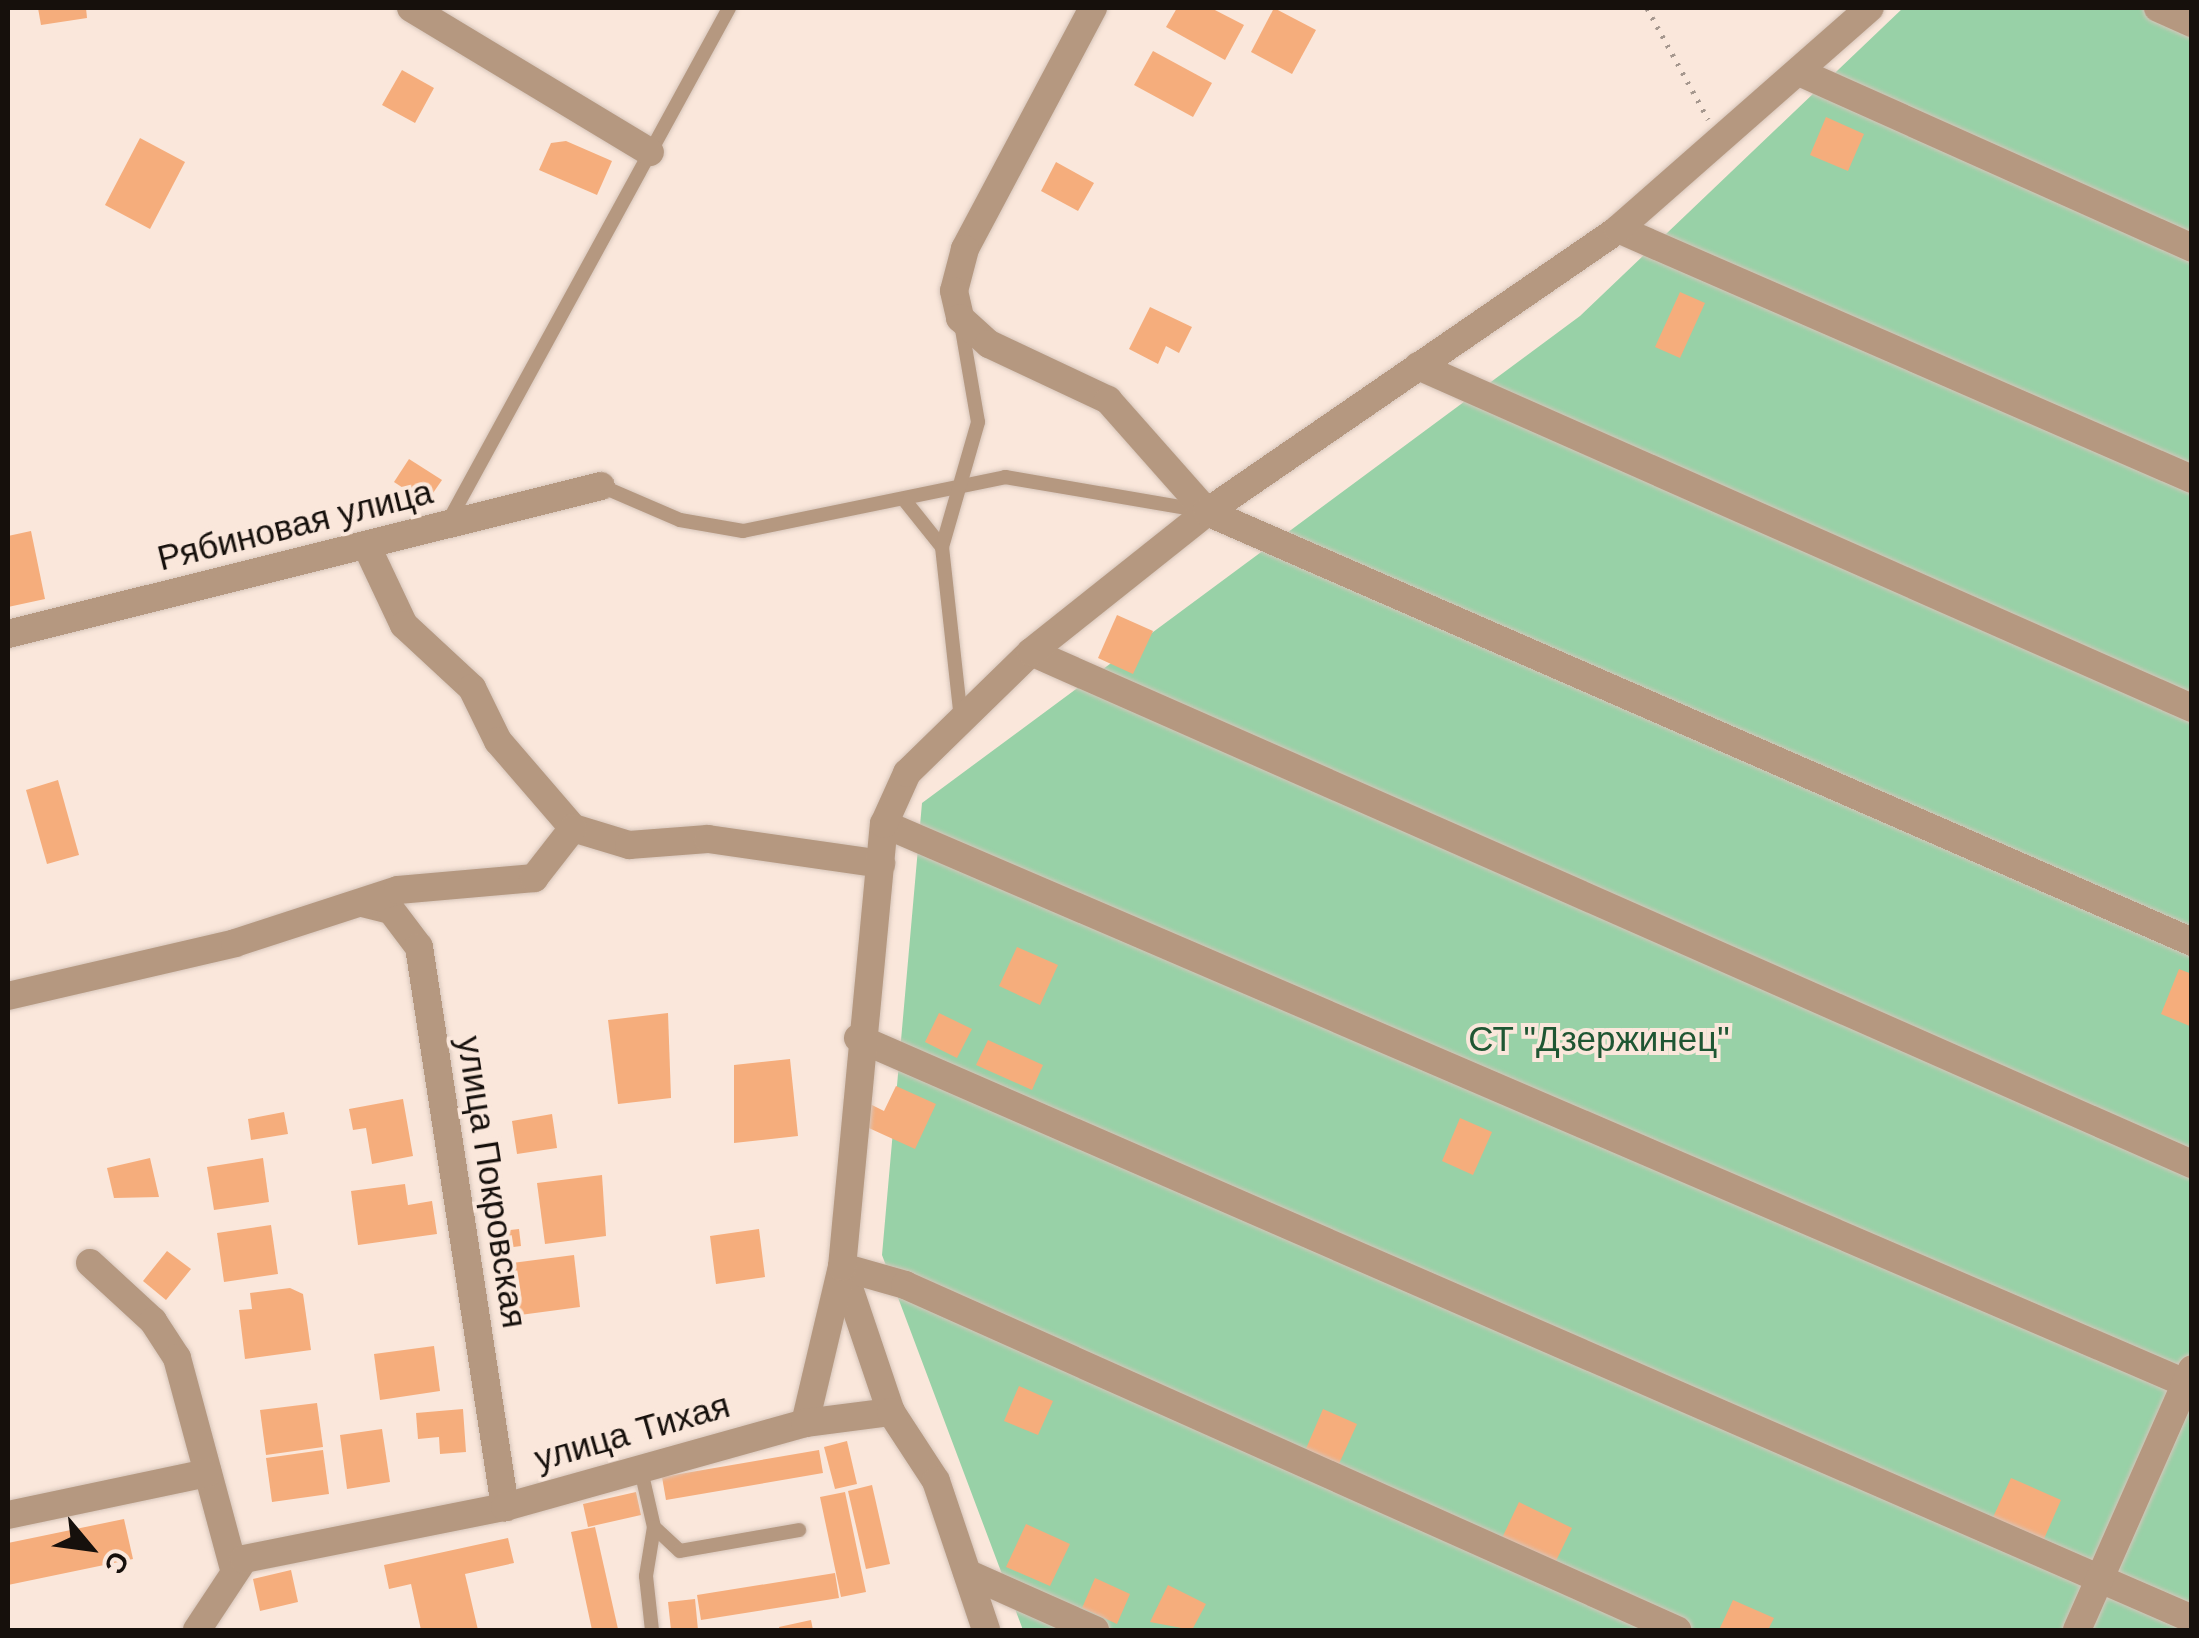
<!DOCTYPE html>
<meta charset="utf-8">
<style>
body{margin:0}
#map{position:relative;width:2199px;height:1638px;overflow:hidden;background:#fae7db;font-family:Arial,sans-serif}
div>[style]{position:absolute}
.green>*{inset:0;background:#98d1a7}
.building>*{inset:0;background:#f5ad7c}
.path>*{height:5px;margin-top:-2.5px;transform-origin:0;background:repeating-linear-gradient(90deg,#a5978e 0 2.5px,transparent 0 10.5px)}
.roads{filter:drop-shadow(0 0 2px #d6c5ba) drop-shadow(0 0 2px #d6c5ba)}
.service>*{height:14px;margin:-7px;padding:0 7px;transform-origin:7px;border-radius:7px;background:#b59880}
.minor>*{height:28px;margin:-14px;padding:0 14px;transform-origin:14px;border-radius:14px;background:#b59880}
span{translate:-50% -50%;white-space:nowrap;text-align:center;line-height:1.15;-webkit-text-stroke:8px #fae7db;paint-order:stroke}
.street-label{font-size:35px;color:#16100c}
.park-label{font-size:35px;color:#1f5633}
.frame{position:absolute;inset:0;border:10px solid #16100c;pointer-events:none}
.north{position:absolute;left:40px;top:1498px;width:100px;height:100px;-webkit-text-stroke:8px #fae7db;paint-order:stroke;rotate:119deg;font-size:28px;font-weight:700;line-height:40px;text-align:center;color:#16100c}
.north::after{content:'';display:block;margin:auto;width:35px;height:45px;background:#16100c;clip-path:polygon(50% 0,100% 100%,50% 72%,0 100%)}
</style>
<div id="map">
<div class="green">
<i style="clip-path:polygon(1903px 8px,2191px 8px,2191px 1630px,1023px 1630px,882px 1255px,922px 803px,1580px 316px)"></i>
</div>
<div class="building">
<i style="clip-path:polygon(38px 8px,86px 8px,87px 18px,41px 25px)"></i>
<i style="clip-path:polygon(1177px 8px,1211px 8px,1244px 25px,1225px 60px,1166px 27px)"></i>
<i style="clip-path:polygon(1274px 8px,1316px 30px,1292px 74px,1251px 52px)"></i>
<i style="clip-path:polygon(1153px 51px,1212px 83px,1193px 117px,1134px 85px)"></i>
<i style="clip-path:polygon(402px 70px,434px 88px,415px 123px,382px 105px)"></i>
<i style="clip-path:polygon(1826px 117px,1864px 134px,1848px 171px,1810px 155px)"></i>
<i style="clip-path:polygon(140px 138px,185px 162px,150px 229px,105px 205px)"></i>
<i style="clip-path:polygon(566px 141px,612px 161px,597px 195px,539px 170px,551px 143px)"></i>
<i style="clip-path:polygon(1056px 162px,1094px 183px,1078px 211px,1041px 191px)"></i>
<i style="clip-path:polygon(1680px 292px,1705px 303px,1680px 358px,1655px 347px)"></i>
<i style="clip-path:polygon(1150px 307px,1192px 327px,1179px 353px,1166px 346px,1158px 364px,1129px 349px)"></i>
<i style="clip-path:polygon(409px 459px,442px 480px,426px 503px,394px 482px)"></i>
<i style="clip-path:polygon(31px 531px,45px 599px,8px 607px,8px 536px)"></i>
<i style="clip-path:polygon(1117px 615px,1153px 631px,1133px 674px,1098px 658px)"></i>
<i style="clip-path:polygon(58px 780px,79px 855px,47px 864px,26px 790px)"></i>
<i style="clip-path:polygon(1017px 947px,1058px 965px,1040px 1005px,999px 986px)"></i>
<i style="clip-path:polygon(2179px 969px,2192px 974px,2192px 1027px,2161px 1014px)"></i>
<i style="clip-path:polygon(668px 1013px,671px 1098px,618px 1104px,608px 1020px)"></i>
<i style="clip-path:polygon(939px 1013px,972px 1029px,957px 1058px,925px 1042px)"></i>
<i style="clip-path:polygon(988px 1040px,1043px 1065px,1032px 1090px,976px 1065px)"></i>
<i style="clip-path:polygon(790px 1059px,798px 1136px,734px 1143px,734px 1065px)"></i>
<i style="clip-path:polygon(896px 1086px,936px 1104px,915px 1149px,860px 1124px,870px 1104px,884px 1111px)"></i>
<i style="clip-path:polygon(403px 1099px,413px 1156px,372px 1164px,366px 1128px,353px 1130px,349px 1109px)"></i>
<i style="clip-path:polygon(284px 1112px,288px 1134px,251px 1140px,248px 1119px)"></i>
<i style="clip-path:polygon(552px 1114px,557px 1148px,517px 1154px,512px 1121px)"></i>
<i style="clip-path:polygon(1460px 1118px,1492px 1132px,1473px 1175px,1442px 1161px)"></i>
<i style="clip-path:polygon(150px 1158px,159px 1197px,114px 1198px,107px 1168px)"></i>
<i style="clip-path:polygon(263px 1158px,269px 1202px,214px 1210px,207px 1167px)"></i>
<i style="clip-path:polygon(602px 1175px,606px 1236px,545px 1244px,537px 1183px)"></i>
<i style="clip-path:polygon(405px 1184px,408px 1205px,432px 1201px,437px 1234px,358px 1245px,351px 1191px)"></i>
<i style="clip-path:polygon(271px 1225px,278px 1274px,224px 1282px,217px 1233px)"></i>
<i style="clip-path:polygon(519px 1229px,521px 1246px,497px 1249px,494px 1232px)"></i>
<i style="clip-path:polygon(759px 1229px,765px 1277px,716px 1284px,710px 1236px)"></i>
<i style="clip-path:polygon(167px 1251px,191px 1269px,166px 1300px,143px 1281px)"></i>
<i style="clip-path:polygon(574px 1255px,580px 1307px,520px 1315px,512px 1263px)"></i>
<i style="clip-path:polygon(290px 1288px,303px 1294px,311px 1350px,245px 1359px,239px 1310px,252px 1309px,250px 1293px)"></i>
<i style="clip-path:polygon(434px 1346px,440px 1391px,380px 1400px,374px 1354px)"></i>
<i style="clip-path:polygon(1019px 1386px,1053px 1401px,1038px 1435px,1004px 1421px)"></i>
<i style="clip-path:polygon(317px 1403px,323px 1447px,266px 1455px,260px 1410px)"></i>
<i style="clip-path:polygon(463px 1409px,466px 1452px,440px 1454px,439px 1437px,418px 1439px,416px 1413px)"></i>
<i style="clip-path:polygon(1323px 1409px,1357px 1424px,1338px 1466px,1305px 1451px)"></i>
<i style="clip-path:polygon(382px 1429px,390px 1482px,347px 1489px,340px 1435px)"></i>
<i style="clip-path:polygon(847px 1441px,857px 1484px,835px 1489px,824px 1447px)"></i>
<i style="clip-path:polygon(323px 1450px,329px 1494px,272px 1502px,266px 1458px)"></i>
<i style="clip-path:polygon(819px 1450px,823px 1473px,666px 1500px,662px 1477px)"></i>
<i style="clip-path:polygon(2011px 1478px,2061px 1500px,2040px 1548px,1989px 1526px)"></i>
<i style="clip-path:polygon(872px 1485px,890px 1564px,866px 1569px,848px 1491px)"></i>
<i style="clip-path:polygon(636px 1492px,641px 1515px,588px 1527px,583px 1504px)"></i>
<i style="clip-path:polygon(845px 1492px,866px 1592px,841px 1597px,820px 1497px)"></i>
<i style="clip-path:polygon(1519px 1502px,1572px 1528px,1555px 1563px,1502px 1538px)"></i>
<i style="clip-path:polygon(124px 1519px,133px 1559px,8px 1585px,8px 1543px)"></i>
<i style="clip-path:polygon(1026px 1524px,1070px 1544px,1050px 1586px,1006px 1567px)"></i>
<i style="clip-path:polygon(595px 1527px,618px 1629px,613px 1630px,592px 1630px,571px 1532px)"></i>
<i style="clip-path:polygon(508px 1538px,514px 1563px,465px 1574px,478px 1630px,421px 1630px,411px 1584px,389px 1589px,384px 1565px)"></i>
<i style="clip-path:polygon(291px 1570px,298px 1602px,260px 1611px,253px 1579px)"></i>
<i style="clip-path:polygon(835px 1573px,839px 1598px,701px 1620px,697px 1595px)"></i>
<i style="clip-path:polygon(1095px 1578px,1130px 1594px,1117px 1624px,1082px 1608px)"></i>
<i style="clip-path:polygon(1168px 1585px,1206px 1604px,1192px 1630px,1150px 1622px)"></i>
<i style="clip-path:polygon(695px 1599px,698px 1630px,671px 1630px,668px 1602px)"></i>
<i style="clip-path:polygon(1733px 1600px,1774px 1618px,1768px 1630px,1719px 1630px)"></i>
<i style="clip-path:polygon(811px 1620px,813px 1630px,780px 1630px,779px 1627px)"></i>
</div>
<div class="path">
<i style="left:1647px;top:8px;width:127px;rotate:61.2deg"></i>
</div>
<div class="roads">
<div class="service">
<i style="left:601px;top:486px;width:86px;rotate:23.3deg"></i>
<i style="left:680px;top:520px;width:64px;rotate:9.9deg"></i>
<i style="left:743px;top:531px;width:268px;rotate:-11.6deg"></i>
<i style="left:1005px;top:477px;width:201px;rotate:9.7deg"></i>
<i style="left:906px;top:502px;width:58px;rotate:51.3deg"></i>
<i style="left:942px;top:547px;width:174px;rotate:83.7deg"></i>
<i style="left:447px;top:524px;width:588px;rotate:-61.34deg"></i>
<i style="left:942px;top:547px;width:130px;rotate:-73.9deg"></i>
<i style="left:978px;top:422px;width:99px;rotate:-99.8deg"></i>
<i style="left:640px;top:1466px;width:63px;rotate:77.1deg"></i>
<i style="left:654px;top:1527px;width:50px;rotate:99.3deg"></i>
<i style="left:646px;top:1576px;width:54px;rotate:83.7deg"></i>
<i style="left:654px;top:1527px;width:35px;rotate:43deg"></i>
<i style="left:680px;top:1551px;width:121px;rotate:-10deg"></i>
</div>
<div class="minor">
<i style="left:411px;top:8px;width:279px;rotate:31.1deg"></i>
<i style="left:1093px;top:8px;width:273px;rotate:118deg"></i>
<i style="left:965px;top:249px;width:43px;rotate:104.7deg"></i>
<i style="left:954px;top:291px;width:28px;rotate:77deg"></i>
<i style="left:960px;top:318px;width:39px;rotate:42deg"></i>
<i style="left:989px;top:344px;width:132px;rotate:25.2deg"></i>
<i style="left:1108px;top:400px;width:149px;rotate:48.5deg"></i>
<i style="left:1207px;top:512px;width:1075px;rotate:23.58deg"></i>
<i style="left:2158px;top:8px;width:37px;rotate:24deg"></i>
<i style="left:1799px;top:72px;width:431px;rotate:24.1deg"></i>
<i style="left:1618px;top:229px;width:626px;rotate:23.54deg"></i>
<i style="left:1418px;top:366px;width:846px;rotate:23.84deg"></i>
<i style="left:368px;top:549px;width:84px;rotate:64.7deg"></i>
<i style="left:404px;top:625px;width:93px;rotate:42.8deg"></i>
<i style="left:472px;top:688px;width:59px;rotate:63.9deg"></i>
<i style="left:498px;top:741px;width:115px;rotate:49.2deg"></i>
<i style="left:573px;top:828px;width:59px;rotate:16.9deg"></i>
<i style="left:629px;top:845px;width:79px;rotate:-4.3deg"></i>
<i style="left:708px;top:839px;width:175px;rotate:8.2deg"></i>
<i style="left:8px;top:634px;width:611px;rotate:-14.01deg"></i>
<i style="left:1031px;top:652px;width:1269px;rotate:23.8deg"></i>
<i style="left:884px;top:824px;width:1424px;rotate:23.25deg"></i>
<i style="left:362px;top:903px;width:30px;rotate:14deg"></i>
<i style="left:391px;top:910px;width:46px;rotate:52.9deg"></i>
<i style="left:419px;top:947px;width:567px;rotate:81.27deg"></i>
<i style="left:8px;top:996px;width:233px;rotate:-13.1deg"></i>
<i style="left:235px;top:943px;width:171px;rotate:-18deg"></i>
<i style="left:398px;top:890px;width:137px;rotate:-5deg"></i>
<i style="left:534px;top:878px;width:63px;rotate:-52deg"></i>
<i style="left:858px;top:1038px;width:1455px;rotate:23.53deg"></i>
<i style="left:90px;top:1263px;width:86px;rotate:42.6deg"></i>
<i style="left:153px;top:1321px;width:44px;rotate:57deg"></i>
<i style="left:177px;top:1358px;width:219px;rotate:74.9deg"></i>
<i style="left:891px;top:1412px;width:153px;rotate:-108.7deg"></i>
<i style="left:842px;top:1267px;width:66px;rotate:15.9deg"></i>
<i style="left:905px;top:1285px;width:846px;rotate:24.08deg"></i>
<i style="left:805px;top:1423px;width:160px;rotate:-76.7deg"></i>
<i style="left:842px;top:1267px;width:445px;rotate:-84.6deg"></i>
<i style="left:884px;top:824px;width:56px;rotate:-65.7deg"></i>
<i style="left:907px;top:773px;width:173px;rotate:-44.3deg"></i>
<i style="left:1031px;top:652px;width:225px;rotate:-38.5deg"></i>
<i style="left:1207px;top:512px;width:499px;rotate:-34.5deg"></i>
<i style="left:1618px;top:229px;width:335px;rotate:-41.3deg"></i>
<i style="left:8px;top:1515px;width:204px;rotate:-11.9deg"></i>
<i style="left:969px;top:1574px;width:138px;rotate:24deg"></i>
<i style="left:197px;top:1630px;width:85px;rotate:-56.5deg"></i>
<i style="left:244px;top:1559px;width:266px;rotate:-11.3deg"></i>
<i style="left:505px;top:1507px;width:312px;rotate:-15.6deg"></i>
<i style="left:805px;top:1423px;width:87px;rotate:-7.3deg"></i>
<i style="left:891px;top:1412px;width:82px;rotate:56.9deg"></i>
<i style="left:936px;top:1481px;width:157px;rotate:71.4deg"></i>
<i style="left:2077px;top:1630px;width:285px;rotate:-66.2deg"></i>
</div>
</div>
<div class="street-label">
<span style="left:295px;top:525px;rotate:-14deg">Рябиновая улица</span>
<span style="left:492px;top:1182px;rotate:81deg">улица Покровская</span>
<span style="left:632px;top:1432px;rotate:-16deg">улица Тихая</span>
</div>
<div class="park-label">
<span style="left:1599px;top:1039px">СТ "Дзержинец"</span>
</div>
<div class="frame"></div>
<div class="north">С</div>
</div>
